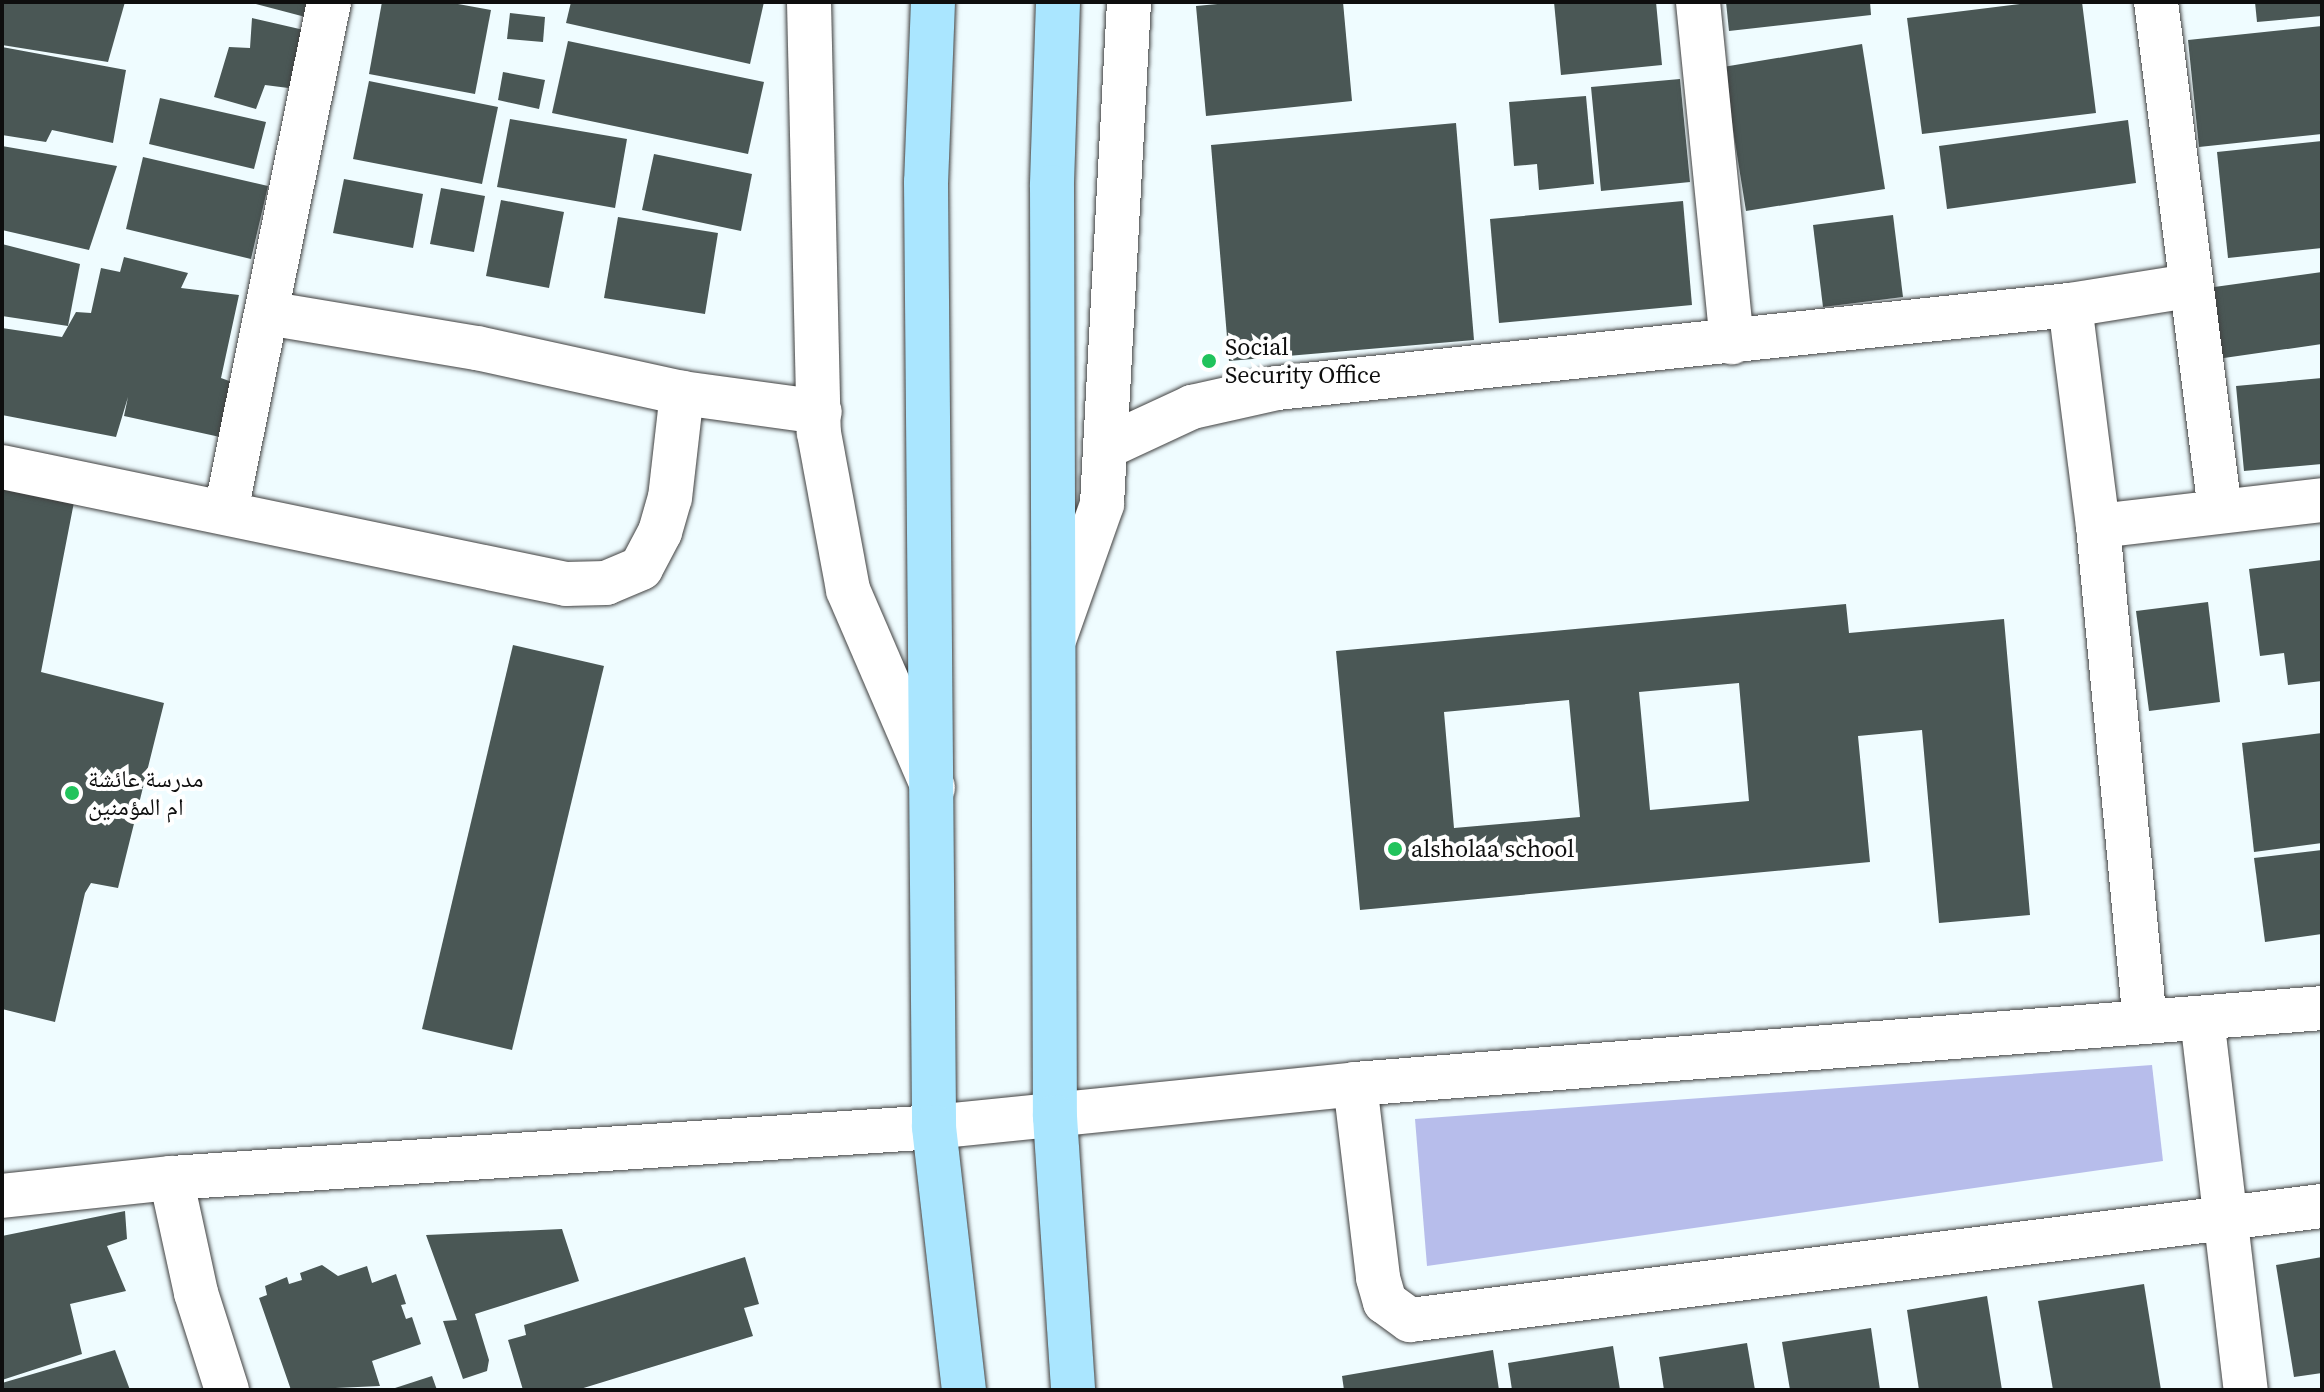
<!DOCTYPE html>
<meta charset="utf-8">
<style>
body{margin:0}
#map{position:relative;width:2324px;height:1392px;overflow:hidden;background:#effcff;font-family:"Source Serif 4","Noto Naskh Arabic",serif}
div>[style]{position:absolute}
.green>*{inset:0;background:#b7bdeb}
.building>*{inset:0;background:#4a5755}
.roads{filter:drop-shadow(0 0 2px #414141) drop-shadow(0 0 2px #414141)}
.street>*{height:44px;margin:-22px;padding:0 22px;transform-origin:22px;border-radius:22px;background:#fff}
.secondary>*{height:44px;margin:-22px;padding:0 22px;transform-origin:22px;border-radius:22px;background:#aae6ff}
.dots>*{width:22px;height:22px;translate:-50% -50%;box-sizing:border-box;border:4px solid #fff;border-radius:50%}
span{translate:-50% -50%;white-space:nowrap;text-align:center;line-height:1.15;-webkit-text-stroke:8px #fff;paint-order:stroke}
.poi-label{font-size:24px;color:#0e0e0e}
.left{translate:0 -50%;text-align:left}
.frame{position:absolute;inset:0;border:4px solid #0e0e0e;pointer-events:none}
</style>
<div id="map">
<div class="green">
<i style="clip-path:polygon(2152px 1065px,2163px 1161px,1427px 1266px,1415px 1119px)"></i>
</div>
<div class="building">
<i style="clip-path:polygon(2px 2px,125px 2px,108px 62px,2px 45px)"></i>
<i style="clip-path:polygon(248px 2px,316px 2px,313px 19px)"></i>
<i style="clip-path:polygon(382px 2px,447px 2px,491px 10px,475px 94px,369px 74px)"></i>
<i style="clip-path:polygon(571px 2px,764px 2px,750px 64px,566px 23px)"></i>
<i style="clip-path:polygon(1239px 2px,1343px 2px,1352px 101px,1206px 116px,1196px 6px)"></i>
<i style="clip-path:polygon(1554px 2px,1656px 2px,1662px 65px,1561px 75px)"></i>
<i style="clip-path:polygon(1726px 2px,1870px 2px,1871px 15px,1729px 31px)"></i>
<i style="clip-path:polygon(2037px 2px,2082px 2px,2096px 113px,1922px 134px,1907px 18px)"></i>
<i style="clip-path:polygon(2255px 2px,2322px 2px,2322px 16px,2257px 22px)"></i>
<i style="clip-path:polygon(510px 13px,545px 17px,543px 42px,507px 39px)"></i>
<i style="clip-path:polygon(252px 18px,317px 33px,304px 90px,265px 85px,256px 109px,214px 97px,229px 47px,250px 48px)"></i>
<i style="clip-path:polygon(2322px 26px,2322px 134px,2199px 147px,2188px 40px)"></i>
<i style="clip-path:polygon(568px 41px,764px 82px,748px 154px,552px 113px)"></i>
<i style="clip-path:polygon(1862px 44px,1885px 189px,1746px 211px,1723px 67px)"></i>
<i style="clip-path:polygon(2px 47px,126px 70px,113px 143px,52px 130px,46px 142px,2px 135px)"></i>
<i style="clip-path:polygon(503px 72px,545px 80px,539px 109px,498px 100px)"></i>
<i style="clip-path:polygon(1680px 79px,1690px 182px,1601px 191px,1591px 87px)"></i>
<i style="clip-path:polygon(369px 81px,498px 107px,482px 184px,353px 159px)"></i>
<i style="clip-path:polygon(1586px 96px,1594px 184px,1539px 190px,1537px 164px,1514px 166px,1509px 102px)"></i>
<i style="clip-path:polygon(160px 98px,266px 122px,254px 169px,149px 144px)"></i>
<i style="clip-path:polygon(510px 119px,627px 139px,615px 208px,497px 187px)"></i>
<i style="clip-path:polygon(2128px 120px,2136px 183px,1947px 209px,1939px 146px)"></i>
<i style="clip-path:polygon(1456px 123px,1474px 340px,1229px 361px,1211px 145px)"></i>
<i style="clip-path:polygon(2322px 141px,2322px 248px,2228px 258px,2217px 152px)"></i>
<i style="clip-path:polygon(2px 146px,117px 166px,89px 250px,2px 230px)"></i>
<i style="clip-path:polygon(654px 154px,752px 174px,741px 231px,642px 210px)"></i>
<i style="clip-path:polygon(143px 157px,268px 186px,251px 259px,126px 229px)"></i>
<i style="clip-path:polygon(344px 179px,423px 194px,413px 248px,333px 233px)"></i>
<i style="clip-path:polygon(441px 188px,485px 196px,474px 252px,430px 244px)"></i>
<i style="clip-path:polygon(501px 200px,564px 212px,549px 288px,486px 276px)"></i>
<i style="clip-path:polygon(1683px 201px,1692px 305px,1499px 323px,1490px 219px)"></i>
<i style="clip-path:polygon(1893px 215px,1903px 297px,1823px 307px,1813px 225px)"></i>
<i style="clip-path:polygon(618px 217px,718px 233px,705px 314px,604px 298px)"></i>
<i style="clip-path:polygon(2px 244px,80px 264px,68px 326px,2px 316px)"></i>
<i style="clip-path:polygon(124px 257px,188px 273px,181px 288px,239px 295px,221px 378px,232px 382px,220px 437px,124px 416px,128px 397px,116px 437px,2px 415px,2px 328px,62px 337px,76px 312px,91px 313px,101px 268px,120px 272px)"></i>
<i style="clip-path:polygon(2322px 272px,2322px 344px,2210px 360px,2200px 289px)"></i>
<i style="clip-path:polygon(2322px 378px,2322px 464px,2244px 471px,2236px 386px)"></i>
<i style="clip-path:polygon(2px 483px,75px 497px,41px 672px,164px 703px,118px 888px,91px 883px,85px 893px,55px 1022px,2px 1009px)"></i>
<i style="clip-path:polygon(2322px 560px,2322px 681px,2288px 685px,2284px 653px,2260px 656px,2249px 569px)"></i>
<i style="clip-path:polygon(2208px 602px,2220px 702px,2149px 711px,2136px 611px)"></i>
<i style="clip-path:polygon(evenodd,1846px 604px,1849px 633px,2004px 619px,2030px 915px,1939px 923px,1922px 730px,1858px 736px,1870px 862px,1360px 910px,1336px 651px,1846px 604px,1739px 683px,1749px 801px,1650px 810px,1639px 692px,1739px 683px,1846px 604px,1569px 700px,1580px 817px,1454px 828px,1444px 712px,1569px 700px)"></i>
<i style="clip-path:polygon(513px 645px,604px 666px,512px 1050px,422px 1029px)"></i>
<i style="clip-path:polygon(2322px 733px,2322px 843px,2254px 852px,2242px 743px)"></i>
<i style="clip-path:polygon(2322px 850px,2322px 934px,2265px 942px,2254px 858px)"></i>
<i style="clip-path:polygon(125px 1211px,127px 1239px,107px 1246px,126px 1291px,70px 1304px,82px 1354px,2px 1380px,2px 1236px)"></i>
<i style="clip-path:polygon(562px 1229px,579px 1281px,475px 1314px,489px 1360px,487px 1371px,463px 1379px,443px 1321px,457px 1320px,426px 1235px)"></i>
<i style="clip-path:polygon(745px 1257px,759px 1304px,744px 1308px,753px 1336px,577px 1390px,523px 1390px,508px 1340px,526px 1335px,524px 1325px)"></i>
<i style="clip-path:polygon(2322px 1257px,2322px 1373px,2294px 1377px,2276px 1265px)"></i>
<i style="clip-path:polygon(322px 1265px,338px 1276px,367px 1266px,372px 1283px,396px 1274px,406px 1304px,401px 1305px,406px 1319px,412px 1317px,421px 1344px,372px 1361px,380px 1386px,291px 1390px,259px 1298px,267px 1295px,265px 1286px,287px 1277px,289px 1284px,302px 1280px,300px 1273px)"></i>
<i style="clip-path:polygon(2144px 1284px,2161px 1390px,2053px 1390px,2038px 1301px)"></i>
<i style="clip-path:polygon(1987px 1296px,2002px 1390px,1919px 1390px,1907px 1310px)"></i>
<i style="clip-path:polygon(1871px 1328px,1880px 1390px,1790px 1390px,1782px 1342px)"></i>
<i style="clip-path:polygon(1747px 1343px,1755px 1390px,1664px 1390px,1659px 1357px)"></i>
<i style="clip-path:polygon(1613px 1346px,1620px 1390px,1512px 1390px,1508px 1363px)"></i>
<i style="clip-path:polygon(115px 1350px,130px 1390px,2px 1390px,2px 1383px)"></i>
<i style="clip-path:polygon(1493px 1350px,1499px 1390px,1344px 1390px,1342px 1376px)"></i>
<i style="clip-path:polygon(432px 1376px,437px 1390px,392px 1390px,392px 1389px)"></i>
</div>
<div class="roads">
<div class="street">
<i style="left:809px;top:2px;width:431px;rotate:88.7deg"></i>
<i style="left:819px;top:433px;width:160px;rotate:79.5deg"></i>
<i style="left:848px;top:590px;width:215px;rotate:66.7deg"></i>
<i style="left:1698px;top:2px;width:342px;rotate:84.3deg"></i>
<i style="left:2156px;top:2px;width:513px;rotate:82.83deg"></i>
<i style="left:2070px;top:305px;width:223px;rotate:82.8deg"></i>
<i style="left:2098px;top:526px;width:226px;rotate:-6.6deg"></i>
<i style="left:267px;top:313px;width:213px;rotate:9.5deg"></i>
<i style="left:477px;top:348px;width:210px;rotate:12.4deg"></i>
<i style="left:682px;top:393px;width:139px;rotate:7.8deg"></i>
<i style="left:1108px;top:446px;width:93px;rotate:-24.9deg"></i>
<i style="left:1192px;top:407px;width:87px;rotate:-12.6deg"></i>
<i style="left:1277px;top:388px;width:797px;rotate:-5.98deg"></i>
<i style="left:2070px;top:305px;width:121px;rotate:-9.1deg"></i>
<i style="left:2px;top:467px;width:576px;rotate:11.72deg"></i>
<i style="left:566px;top:584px;width:40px;rotate:-1.4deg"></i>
<i style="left:606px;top:583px;width:38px;rotate:-23deg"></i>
<i style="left:641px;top:568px;width:41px;rotate:-62.2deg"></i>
<i style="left:660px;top:532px;width:35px;rotate:-74deg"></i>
<i style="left:670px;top:498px;width:106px;rotate:-83.5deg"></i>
<i style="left:226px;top:511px;width:519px;rotate:-78.56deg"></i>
<i style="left:2098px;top:526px;width:497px;rotate:84.6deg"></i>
<i style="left:1055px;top:637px;width:141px;rotate:-70.5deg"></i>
<i style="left:1102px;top:504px;width:503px;rotate:-86.92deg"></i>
<i style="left:2202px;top:1018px;width:375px;rotate:83.3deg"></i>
<i style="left:1355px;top:1084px;width:195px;rotate:83.2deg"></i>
<i style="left:1378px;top:1278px;width:25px;rotate:74deg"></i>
<i style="left:1385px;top:1302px;width:31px;rotate:36deg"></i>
<i style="left:1410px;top:1320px;width:919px;rotate:-7.13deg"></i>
<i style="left:171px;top:1178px;width:118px;rotate:77.7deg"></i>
<i style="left:196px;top:1293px;width:102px;rotate:72.3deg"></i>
<i style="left:2px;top:1196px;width:170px;rotate:-6.1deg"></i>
<i style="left:171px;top:1178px;width:765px;rotate:-3.82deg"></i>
<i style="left:934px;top:1127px;width:423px;rotate:-5.8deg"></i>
<i style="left:1355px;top:1084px;width:970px;rotate:-4.49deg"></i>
</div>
<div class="secondary">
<i style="left:933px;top:2px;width:180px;rotate:92.2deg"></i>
<i style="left:926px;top:182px;width:945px;rotate:89.51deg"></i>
<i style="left:934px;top:1127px;width:265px;rotate:83.5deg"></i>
<i style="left:1058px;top:2px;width:185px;rotate:91.9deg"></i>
<i style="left:1052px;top:187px;width:930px;rotate:89.82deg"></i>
<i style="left:1055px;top:1117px;width:274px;rotate:86.2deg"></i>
</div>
</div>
<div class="dots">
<i style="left:1209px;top:361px;background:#21c35c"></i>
<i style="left:72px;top:793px;background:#21c35c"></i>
<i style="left:1395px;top:849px;background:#21c35c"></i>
</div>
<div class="poi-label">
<span class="left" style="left:1225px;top:361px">Social<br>Security Office</span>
<span class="left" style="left:88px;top:793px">مدرسة عائشة<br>ام المؤمنين</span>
<span class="left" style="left:1411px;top:849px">alsholaa school</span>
</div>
<div class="frame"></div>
</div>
